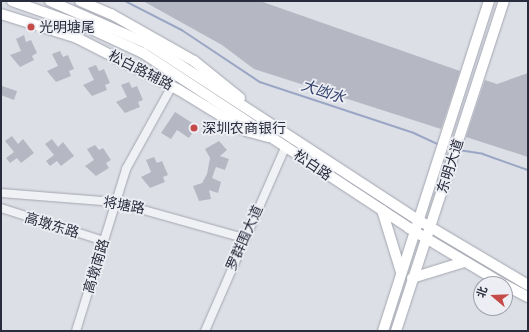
<!DOCTYPE html>
<meta charset="utf-8">
<style>
body{margin:0}
#map{position:relative;width:529px;height:332px;overflow:hidden;background:#dddfe6;font-family:"Roboto Condensed","Noto Sans SC",sans-serif}
div>[style]{position:absolute}
.stream>*{height:1.5px;margin:-0.75px;padding:0 0.75px;transform-origin:0.75px;border-radius:0.75px;background:#9aa7c4}
.building>*{inset:0;background:#b5b8c3}
.roads{filter:drop-shadow(0 0 1px #a3a6b0) drop-shadow(0 0 1px #a3a6b0)}
.minor>*{height:8px;margin:-4px;padding:0 4px;transform-origin:4px;border-radius:4px;background:#f0f1f5}
.major>*{height:10px;margin:-5px;padding:0 5px;transform-origin:5px;border-radius:5px;background:#fff}
.dots>*{width:11px;height:11px;translate:-50% -50%;box-sizing:border-box;border:2px solid #edeef4;border-radius:50%}
span{translate:-50% -50%;white-space:nowrap;text-align:center;line-height:1.15;-webkit-text-stroke:3.5px #edeef4;paint-order:stroke}
.poi-label{font-size:14px;color:#282c3c}
.left{translate:0 -50%;text-align:left}
.street-label{font-size:14px;color:#282c3c}
.water-label{font-size:15px;color:#35446d;font-style:italic}
.frame{position:absolute;inset:0;border:2px solid #282c3c;pointer-events:none}
.north{position:absolute;left:473px;top:276px;width:40px;height:40px;box-sizing:border-box;background:#edeef4;border:1px solid #9ea0aa;border-radius:50%;rotate:289deg;font-size:11px;font-weight:700;line-height:16px;text-align:center;color:#282c3c}
.north::after{content:'';display:block;margin:auto;width:14px;height:18px;background:#c54b49;clip-path:polygon(50% 0,100% 100%,50% 72%,0 100%)}
</style>
<div id="map">
<div class="stream">
<i style="left:125px;top:1px;width:64px;rotate:27deg"></i>
<i style="left:182px;top:30px;width:94px;rotate:33.7deg"></i>
<i style="left:260px;top:82px;width:162px;rotate:18.3deg"></i>
<i style="left:414px;top:133px;width:26px;rotate:25deg"></i>
<i style="left:459px;top:150px;width:24px;rotate:9deg"></i>
<i style="left:483px;top:154px;width:48px;rotate:19.6deg"></i>
</div>
<div class="building">
<i style="clip-path:polygon(143px 1px,260px 1px,460px 71px,441px 129px,254px 69px,222px 45px)"></i>
<i style="clip-path:polygon(24px 35px,26px 42px,31px 40px,37px 53px,32px 56px,34px 60px,20px 67px,10px 55px,21px 51px,16px 39px)"></i>
<i style="clip-path:polygon(60px 51px,63px 57px,68px 55px,74px 69px,69px 71px,71px 76px,56px 82px,47px 71px,58px 66px,52px 54px)"></i>
<i style="clip-path:polygon(96px 65px,99px 71px,104px 69px,110px 83px,105px 85px,107px 90px,92px 96px,83px 85px,94px 80px,88px 68px)"></i>
<i style="clip-path:polygon(528px 73px,528px 157px,466px 137px,485px 80px,497px 84px)"></i>
<i style="clip-path:polygon(129px 82px,132px 88px,137px 86px,143px 100px,138px 102px,140px 107px,125px 113px,116px 102px,127px 97px,121px 85px)"></i>
<i style="clip-path:polygon(2px 86px,17px 91px,14px 100px,1px 95px)"></i>
<i style="clip-path:polygon(175px 112px,197px 126px,189px 138px,177px 130px,171px 139px,161px 133px)"></i>
<i style="clip-path:polygon(12px 136px,18px 144px,23px 139px,34px 153px,21px 163px,17px 158px,10px 163px,6px 158px,14px 152px,5px 141px)"></i>
<i style="clip-path:polygon(52px 139px,58px 147px,63px 142px,74px 156px,61px 166px,57px 161px,50px 166px,46px 161px,54px 155px,45px 144px)"></i>
<i style="clip-path:polygon(219px 141px,227px 150px,220px 156px,229px 159px,225px 170px,216px 167px,212px 178px,221px 182px,218px 193px,209px 190px,211px 199px,199px 201px,193px 186px,202px 183px,207px 174px,210px 158px,205px 149px)"></i>
<i style="clip-path:polygon(95px 145px,99px 150px,103px 148px,111px 160px,106px 163px,109px 168px,96px 176px,85px 166px,94px 160px,87px 149px)"></i>
<i style="clip-path:polygon(154px 157px,157px 163px,162px 161px,168px 175px,163px 177px,165px 182px,150px 188px,141px 177px,151px 172px,146px 160px)"></i>
</div>
<div class="roads">
<div class="minor">
<i style="left:1px;top:193px;width:114px;rotate:4.5deg"></i>
<i style="left:115px;top:202px;width:134px;rotate:15.6deg"></i>
<i style="left:1px;top:208px;width:108px;rotate:17.8deg"></i>
<i style="left:76px;top:331px;width:170px;rotate:-72.8deg"></i>
<i style="left:126px;top:169px;width:95px;rotate:-61deg"></i>
<i style="left:205px;top:331px;width:202px;rotate:-66.4deg"></i>
</div>
<div class="major">
<i style="left:12px;top:1px;width:82px;rotate:19.3deg"></i>
<i style="left:89px;top:28px;width:60px;rotate:24.8deg"></i>
<i style="left:143px;top:53px;width:318px;rotate:33.3deg"></i>
<i style="left:409px;top:228px;width:109px;rotate:30.8deg"></i>
<i style="left:50px;top:1px;width:107px;rotate:23.7deg"></i>
<i style="left:148px;top:44px;width:319px;rotate:33.1deg"></i>
<i style="left:415px;top:218px;width:131px;rotate:30.7deg"></i>
<i style="left:80px;top:1px;width:34px;rotate:23deg"></i>
<i style="left:111px;top:14px;width:95px;rotate:29.5deg"></i>
<i style="left:194px;top:61px;width:59px;rotate:38.8deg"></i>
<i style="left:1px;top:14px;width:80px;rotate:17.5deg"></i>
<i style="left:77px;top:38px;width:114px;rotate:27deg"></i>
<i style="left:179px;top:90px;width:79px;rotate:31.5deg"></i>
<i style="left:246px;top:131px;width:23px;rotate:15deg"></i>
<i style="left:382px;top:210px;width:65px;rotate:73deg"></i>
<i style="left:412px;top:278px;width:54px;rotate:-17.1deg"></i>
<i style="left:505px;top:285px;width:26px;rotate:28deg"></i>
<i style="left:383px;top:331px;width:347px;rotate:-72.2deg"></i>
<i style="left:396px;top:331px;width:347px;rotate:-71.9deg"></i>
</div>
</div>
<div class="dots">
<i style="left:31px;top:27px;background:#c54b49"></i>
<i style="left:194px;top:128px;background:#c54b49"></i>
</div>
<div class="poi-label">
<span class="left" style="left:39px;top:27px">光明塘尾</span>
<span class="left" style="left:202px;top:128px">深圳农商银行</span>
</div>
<div class="street-label">
<span style="left:141px;top:70px;rotate:27deg">松白路辅路</span>
<span style="left:313px;top:165px;rotate:34deg">松白路</span>
<span style="left:450px;top:166px;rotate:-72deg">东明大道</span>
<span style="left:124px;top:205px;rotate:10deg">将塘路</span>
<span style="left:52px;top:225px;rotate:17deg">高墩东路</span>
<span style="left:244px;top:238px;rotate:-66deg">罗群围大道</span>
<span style="left:96px;top:266px;rotate:-73deg">高墩南路</span>
</div>
<div class="water-label">
<span style="left:323px;top:92px;rotate:18deg">大凼水</span>
</div>
<div class="frame"></div>
<div class="north">北</div>
</div>
